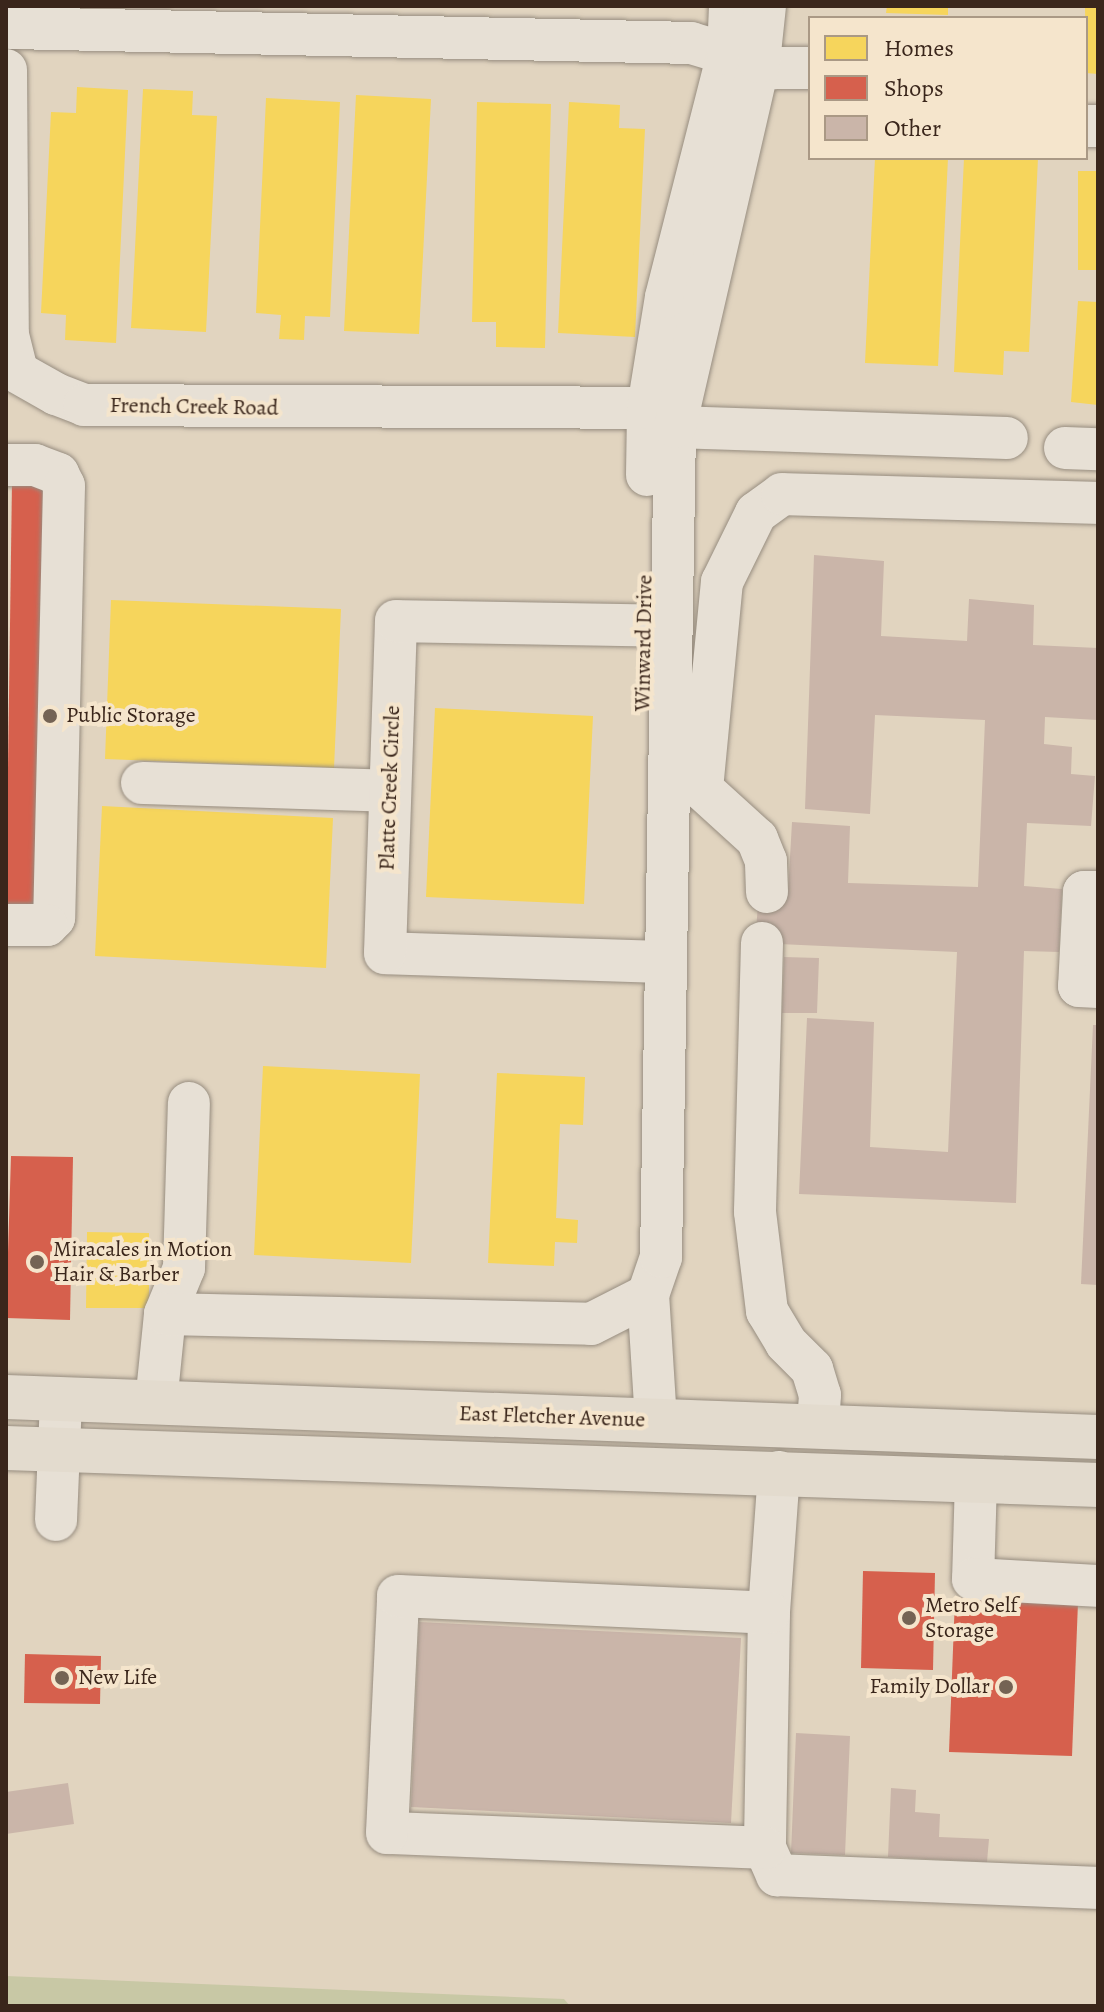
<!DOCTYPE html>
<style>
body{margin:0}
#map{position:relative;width:1104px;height:2012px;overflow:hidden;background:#e1d4bf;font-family:Alegreya,serif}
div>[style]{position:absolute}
.green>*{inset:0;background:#c8c8a5}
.homes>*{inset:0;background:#f6d55c}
.shops>*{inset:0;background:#d6604d}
.building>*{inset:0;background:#cab5a9}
.roads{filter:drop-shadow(0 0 2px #978d80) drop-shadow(0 0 2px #978d80)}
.minor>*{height:42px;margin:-21px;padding:0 21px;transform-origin:21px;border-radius:21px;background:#e7e0d5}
.major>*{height:44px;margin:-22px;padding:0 22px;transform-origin:22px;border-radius:22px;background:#e3dbce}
.dots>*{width:22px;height:22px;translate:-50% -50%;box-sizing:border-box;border:4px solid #f5e5cc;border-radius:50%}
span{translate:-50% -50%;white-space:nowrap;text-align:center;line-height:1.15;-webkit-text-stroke:8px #f5e5cc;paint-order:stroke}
.street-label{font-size:22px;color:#3a261b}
.poi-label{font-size:22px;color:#3a261b}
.left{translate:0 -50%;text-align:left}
.right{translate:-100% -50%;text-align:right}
.frame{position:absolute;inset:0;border:8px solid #3a261b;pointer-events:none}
.legend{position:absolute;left:808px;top:16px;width:280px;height:144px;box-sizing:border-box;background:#f5e5cc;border:2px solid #aa9985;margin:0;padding:10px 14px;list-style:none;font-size:24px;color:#3a261b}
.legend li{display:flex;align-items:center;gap:16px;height:40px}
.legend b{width:40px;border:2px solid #aa9985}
</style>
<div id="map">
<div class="green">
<i style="clip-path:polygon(6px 1976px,564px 1999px,570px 2006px,6px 2006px)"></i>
</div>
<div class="homes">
<i style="clip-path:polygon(887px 6px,948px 6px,948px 15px,886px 13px)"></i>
<i style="clip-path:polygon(1085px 6px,1098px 6px,1098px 74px,1086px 73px)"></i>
<i style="clip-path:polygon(77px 87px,128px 90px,116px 343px,65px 340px,66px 315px,41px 313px,51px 112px,76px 113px)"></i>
<i style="clip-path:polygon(143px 89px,193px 91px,192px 115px,217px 116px,206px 332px,131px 328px)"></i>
<i style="clip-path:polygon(356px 95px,431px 99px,419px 334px,344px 331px)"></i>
<i style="clip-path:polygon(266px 98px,340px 102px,330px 317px,305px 316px,304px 340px,279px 339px,281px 315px,256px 313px)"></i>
<i style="clip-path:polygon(477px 102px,551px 104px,545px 348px,496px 347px,496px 322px,472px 322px)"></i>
<i style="clip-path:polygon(569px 102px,620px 105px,619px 128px,645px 129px,635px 337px,558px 333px)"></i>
<i style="clip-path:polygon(875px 158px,948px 158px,938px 366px,865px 363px)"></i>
<i style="clip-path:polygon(964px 158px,1038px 158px,1029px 352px,1004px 351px,1003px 375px,954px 372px)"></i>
<i style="clip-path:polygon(1078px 171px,1098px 171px,1098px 270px,1078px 270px)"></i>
<i style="clip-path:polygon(1078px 301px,1098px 302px,1098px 405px,1071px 402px)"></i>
<i style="clip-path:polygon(111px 600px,341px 609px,334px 768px,105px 759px)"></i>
<i style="clip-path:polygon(435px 708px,593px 716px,584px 904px,426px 897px)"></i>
<i style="clip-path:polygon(102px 806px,333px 818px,326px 968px,95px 956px)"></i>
<i style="clip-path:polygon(263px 1066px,420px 1074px,411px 1263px,254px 1255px)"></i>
<i style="clip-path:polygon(497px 1073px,585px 1077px,583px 1125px,560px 1124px,556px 1218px,578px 1220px,577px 1243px,555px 1242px,554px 1266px,488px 1263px)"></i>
<i style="clip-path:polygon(87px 1232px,149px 1233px,149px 1308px,86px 1308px)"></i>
</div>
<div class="shops">
<i style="clip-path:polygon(12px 482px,53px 483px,43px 912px,6px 912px)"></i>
<i style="clip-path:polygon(11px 1156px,73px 1157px,70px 1320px,6px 1318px)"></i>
<i style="clip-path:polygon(863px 1571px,935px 1573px,933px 1670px,861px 1668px)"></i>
<i style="clip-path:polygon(955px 1598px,1078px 1602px,1072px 1756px,949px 1752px)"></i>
<i style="clip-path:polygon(25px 1654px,101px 1656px,100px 1704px,24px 1703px)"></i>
</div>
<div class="building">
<i style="clip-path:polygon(814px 555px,884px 561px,881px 636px,967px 641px,969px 599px,1034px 605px,1033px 645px,1098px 648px,1098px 720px,1045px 717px,1044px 744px,1072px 747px,1071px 774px,1095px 776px,1091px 826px,1027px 823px,1024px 886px,1062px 889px,1059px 952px,1024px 951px,1016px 1203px,799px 1194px,807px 1018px,874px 1022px,870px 1147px,948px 1152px,957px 952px,755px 943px,759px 892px,788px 893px,792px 822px,850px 826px,848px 883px,978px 887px,985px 720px,875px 715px,870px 814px,805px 809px)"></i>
<i style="clip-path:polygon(784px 957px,819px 958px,817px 1013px,782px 1013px)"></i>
<i style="clip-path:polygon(1093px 1025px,1098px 1025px,1098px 1285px,1081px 1284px)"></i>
<i style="clip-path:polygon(419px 1622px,741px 1638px,731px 1823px,411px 1807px)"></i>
<i style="clip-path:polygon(796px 1733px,850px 1736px,845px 1855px,791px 1853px)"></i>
<i style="clip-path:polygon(68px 1783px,74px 1824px,6px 1834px,6px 1792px)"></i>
<i style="clip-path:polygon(891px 1788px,916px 1790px,915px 1812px,940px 1814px,939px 1837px,989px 1839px,987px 1862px,888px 1857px)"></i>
</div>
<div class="roads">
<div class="minor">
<i style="left:11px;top:28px;width:680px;rotate:1.26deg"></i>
<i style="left:691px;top:43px;width:88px;rotate:16.6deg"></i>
<i style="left:775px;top:68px;width:35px"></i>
<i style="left:6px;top:70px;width:265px;rotate:89.6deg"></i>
<i style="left:8px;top:335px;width:38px;rotate:76deg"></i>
<i style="left:17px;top:372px;width:45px;rotate:29.4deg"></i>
<i style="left:56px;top:394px;width:30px;rotate:21deg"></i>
<i style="left:84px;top:405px;width:593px;rotate:0.29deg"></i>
<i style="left:1086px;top:126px;width:12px"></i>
<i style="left:675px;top:427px;width:332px;rotate:1.9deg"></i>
<i style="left:1065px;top:448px;width:33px;rotate:2deg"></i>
<i style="left:6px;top:465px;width:29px"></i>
<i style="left:35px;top:465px;width:25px;rotate:21deg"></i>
<i style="left:58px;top:474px;width:13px;rotate:63deg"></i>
<i style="left:64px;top:486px;width:432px;rotate:91.3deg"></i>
<i style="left:54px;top:918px;width:10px;rotate:135deg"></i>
<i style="left:47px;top:925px;width:41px;rotate:180deg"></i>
<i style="left:647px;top:475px;width:67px;rotate:-89.1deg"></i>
<i style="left:648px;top:408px;width:112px;rotate:-80.8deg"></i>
<i style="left:666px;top:297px;width:251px;rotate:-75.7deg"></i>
<i style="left:728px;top:54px;width:48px;rotate:-87.6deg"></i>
<i style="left:142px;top:783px;width:248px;rotate:1.8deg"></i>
<i style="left:767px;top:892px;width:31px;rotate:-92deg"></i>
<i style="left:766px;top:861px;width:24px;rotate:-112deg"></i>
<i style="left:757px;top:839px;width:74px;rotate:-137.7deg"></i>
<i style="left:702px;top:789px;width:208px;rotate:-84.5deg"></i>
<i style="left:722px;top:582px;width:77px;rotate:-63.8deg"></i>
<i style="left:756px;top:513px;width:32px;rotate:-36deg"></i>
<i style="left:782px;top:494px;width:316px;rotate:1.6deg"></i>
<i style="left:1098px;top:892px;width:14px;rotate:180deg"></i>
<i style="left:1084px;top:892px;width:94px;rotate:93deg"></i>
<i style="left:1079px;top:986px;width:19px;rotate:3deg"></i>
<i style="left:762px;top:943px;width:269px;rotate:91.5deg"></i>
<i style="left:755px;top:1212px;width:100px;rotate:83.1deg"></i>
<i style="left:767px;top:1311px;width:37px;rotate:59deg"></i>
<i style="left:786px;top:1343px;width:37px;rotate:45deg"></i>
<i style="left:812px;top:1369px;width:27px;rotate:73deg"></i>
<i style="left:820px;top:1395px;width:30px;rotate:94deg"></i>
<i style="left:665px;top:962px;width:280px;rotate:-178.2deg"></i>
<i style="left:385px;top:953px;width:332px;rotate:-88.1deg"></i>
<i style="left:396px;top:621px;width:276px;rotate:1deg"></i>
<i style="left:165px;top:1314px;width:50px;rotate:-67.6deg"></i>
<i style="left:184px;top:1268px;width:165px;rotate:-88.3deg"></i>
<i style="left:156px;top:1403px;width:89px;rotate:-84.2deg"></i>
<i style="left:165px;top:1314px;width:426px;rotate:1.3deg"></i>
<i style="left:591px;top:1324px;width:64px;rotate:-27deg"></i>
<i style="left:656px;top:1421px;width:126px;rotate:-93.6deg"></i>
<i style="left:648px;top:1295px;width:40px;rotate:-71.1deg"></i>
<i style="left:661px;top:1257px;width:830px;rotate:-89.03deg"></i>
<i style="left:675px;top:427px;width:375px;rotate:-77deg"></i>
<i style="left:759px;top:62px;width:56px;rotate:-83.9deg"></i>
<i style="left:779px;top:1472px;width:141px;rotate:94.1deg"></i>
<i style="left:769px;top:1613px;width:235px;rotate:91deg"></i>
<i style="left:765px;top:1848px;width:30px;rotate:66deg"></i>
<i style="left:777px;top:1875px;width:321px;rotate:2.3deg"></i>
<i style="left:976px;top:1480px;width:99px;rotate:91.7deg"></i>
<i style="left:973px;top:1579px;width:125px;rotate:3.2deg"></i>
<i style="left:56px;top:1520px;width:121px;rotate:-87.6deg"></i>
<i style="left:765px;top:1848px;width:378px;rotate:-177.7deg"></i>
<i style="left:387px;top:1833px;width:237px;rotate:-87.3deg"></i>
<i style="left:398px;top:1596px;width:371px;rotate:2.6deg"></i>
</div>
<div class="major">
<i style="left:6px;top:1397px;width:1093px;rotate:2.1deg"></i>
<i style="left:6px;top:1448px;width:1093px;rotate:1.94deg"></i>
</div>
</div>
<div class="dots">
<i style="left:50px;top:716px;background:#746354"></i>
<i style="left:37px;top:1262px;background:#746354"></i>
<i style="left:909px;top:1618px;background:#746354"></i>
<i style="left:62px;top:1678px;background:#746354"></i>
<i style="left:1006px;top:1687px;background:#746354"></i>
</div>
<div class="street-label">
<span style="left:194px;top:407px;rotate:1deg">French Creek Road</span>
<span style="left:644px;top:643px;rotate:-89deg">Winward Drive</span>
<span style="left:390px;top:788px;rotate:-88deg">Platte Creek Circle</span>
<span style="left:552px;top:1417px;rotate:2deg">East Fletcher Avenue</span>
</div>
<div class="poi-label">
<span class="left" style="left:66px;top:716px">Public Storage</span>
<span class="left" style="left:53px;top:1262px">Miracales in Motion<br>Hair &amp; Barber</span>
<span class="left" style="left:925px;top:1618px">Metro Self<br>Storage</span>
<span class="left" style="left:78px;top:1678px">New Life</span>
<span class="right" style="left:990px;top:1687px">Family Dollar</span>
</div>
<div class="frame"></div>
<ul class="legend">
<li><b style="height:22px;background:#f6d55c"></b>Homes</li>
<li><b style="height:22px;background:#d6604d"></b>Shops</li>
<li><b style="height:22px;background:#cab5a9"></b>Other</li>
</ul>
</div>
